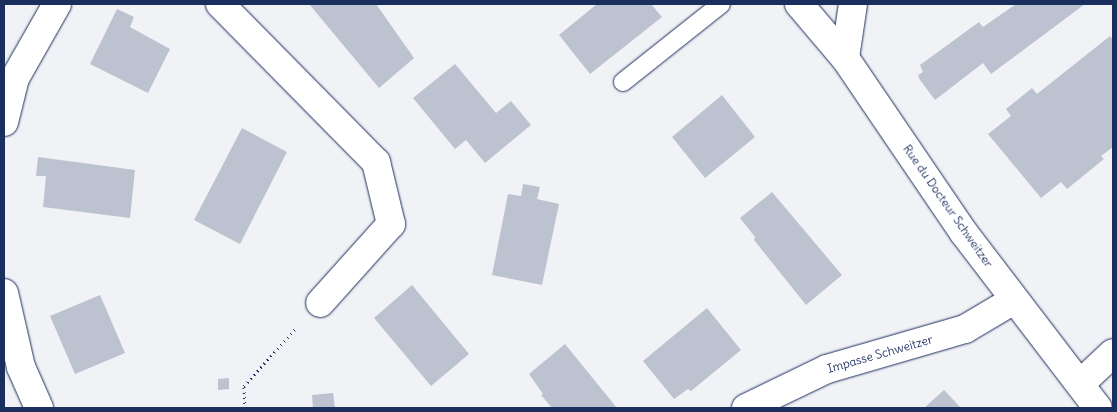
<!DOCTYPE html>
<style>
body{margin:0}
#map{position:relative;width:1117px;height:412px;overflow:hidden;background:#f1f2f5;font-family:Delius,sans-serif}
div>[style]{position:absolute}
.building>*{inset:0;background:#bcc2d0}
.path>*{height:3px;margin-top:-1.5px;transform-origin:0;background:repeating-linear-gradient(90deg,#1b2f5e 0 1px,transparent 0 5px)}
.roads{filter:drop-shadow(0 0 1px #1b2f5e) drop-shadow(0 0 1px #1b2f5e)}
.lane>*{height:18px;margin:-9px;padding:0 9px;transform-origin:9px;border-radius:9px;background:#fff}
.street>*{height:28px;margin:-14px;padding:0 14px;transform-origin:14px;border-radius:14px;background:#fff}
span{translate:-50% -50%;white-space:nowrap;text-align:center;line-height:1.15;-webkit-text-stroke:4px #fff;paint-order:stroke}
.street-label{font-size:12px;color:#1b2f5e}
.frame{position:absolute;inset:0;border:5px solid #1b2f5e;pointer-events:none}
</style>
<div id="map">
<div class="building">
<i style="clip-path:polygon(309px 4px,376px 4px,414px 58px,379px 88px)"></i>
<i style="clip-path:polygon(597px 4px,651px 4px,662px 17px,590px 74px,559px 35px)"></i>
<i style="clip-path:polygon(1016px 4px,1085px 4px,991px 74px,983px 63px,935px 100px,920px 80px,918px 75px,923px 72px,920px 65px,979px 22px,983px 27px)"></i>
<i style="clip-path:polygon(117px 9px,134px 17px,130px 27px,170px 49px,148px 93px,90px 64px)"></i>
<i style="clip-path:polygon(1110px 36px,1113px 40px,1113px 147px,1101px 156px,1104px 159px,1067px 189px,1061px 182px,1041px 198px,988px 134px,1011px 116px,1006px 109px,1032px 88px,1037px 94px)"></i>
<i style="clip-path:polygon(455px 64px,496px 113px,511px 101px,531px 125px,485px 163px,466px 140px,455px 149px,413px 98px)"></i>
<i style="clip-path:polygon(722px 95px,755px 137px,705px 178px,672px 137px)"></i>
<i style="clip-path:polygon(242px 128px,287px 152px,240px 244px,194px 220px)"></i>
<i style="clip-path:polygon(38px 157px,135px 170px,130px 218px,43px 207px,46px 176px,36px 176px)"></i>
<i style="clip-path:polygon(523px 184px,540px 187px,537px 199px,559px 204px,542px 285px,492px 275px,508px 194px,521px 196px)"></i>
<i style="clip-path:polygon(772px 192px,842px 275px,806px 305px,754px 240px,755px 237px,740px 218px)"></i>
<i style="clip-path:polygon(412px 285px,469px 354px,431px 386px,374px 318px)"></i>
<i style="clip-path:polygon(100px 295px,125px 353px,75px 374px,50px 316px)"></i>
<i style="clip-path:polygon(707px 308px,741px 350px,691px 391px,688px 389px,674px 399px,643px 361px)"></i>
<i style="clip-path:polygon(565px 344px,617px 408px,552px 408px,541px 395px,543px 394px,529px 374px)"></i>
<i style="clip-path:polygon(229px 378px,229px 389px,218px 390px,218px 379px)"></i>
<i style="clip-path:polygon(944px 390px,961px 408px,924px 408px)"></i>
<i style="clip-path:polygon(333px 393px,335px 408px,313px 408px,312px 395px)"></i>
</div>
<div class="path">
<i style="left:245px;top:408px;width:22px;rotate:-93deg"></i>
<i style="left:244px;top:386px;width:79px;rotate:-48.1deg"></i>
</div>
<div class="roads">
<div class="lane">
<i style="left:623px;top:82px;width:125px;rotate:-38.5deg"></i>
</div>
<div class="street">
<i style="left:220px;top:4px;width:222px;rotate:45.4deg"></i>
<i style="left:376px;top:162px;width:64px;rotate:76.4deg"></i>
<i style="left:391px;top:224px;width:106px;rotate:131.9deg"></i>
<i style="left:799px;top:4px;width:71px;rotate:49.6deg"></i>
<i style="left:845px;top:58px;width:212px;rotate:55.8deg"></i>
<i style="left:964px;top:233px;width:220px;rotate:52.6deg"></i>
<i style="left:845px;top:58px;width:55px;rotate:-81.6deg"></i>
<i style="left:4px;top:122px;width:45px;rotate:-76deg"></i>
<i style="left:15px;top:78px;width:85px;rotate:-60.4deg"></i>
<i style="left:4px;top:293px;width:76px;rotate:77.1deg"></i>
<i style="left:21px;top:367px;width:45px;rotate:66.3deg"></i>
<i style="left:1080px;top:384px;width:45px;rotate:-43.2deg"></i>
<i style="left:746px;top:408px;width:90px;rotate:-25.7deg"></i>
<i style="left:827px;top:369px;width:144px;rotate:-16.2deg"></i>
<i style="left:965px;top:329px;width:57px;rotate:-30.6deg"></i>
</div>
</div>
<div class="street-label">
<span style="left:948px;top:206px;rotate:55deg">Rue du Docteur Schweitzer</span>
<span style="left:880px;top:354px;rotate:-16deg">Impasse Schweitzer</span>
</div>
<div class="frame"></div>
</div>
